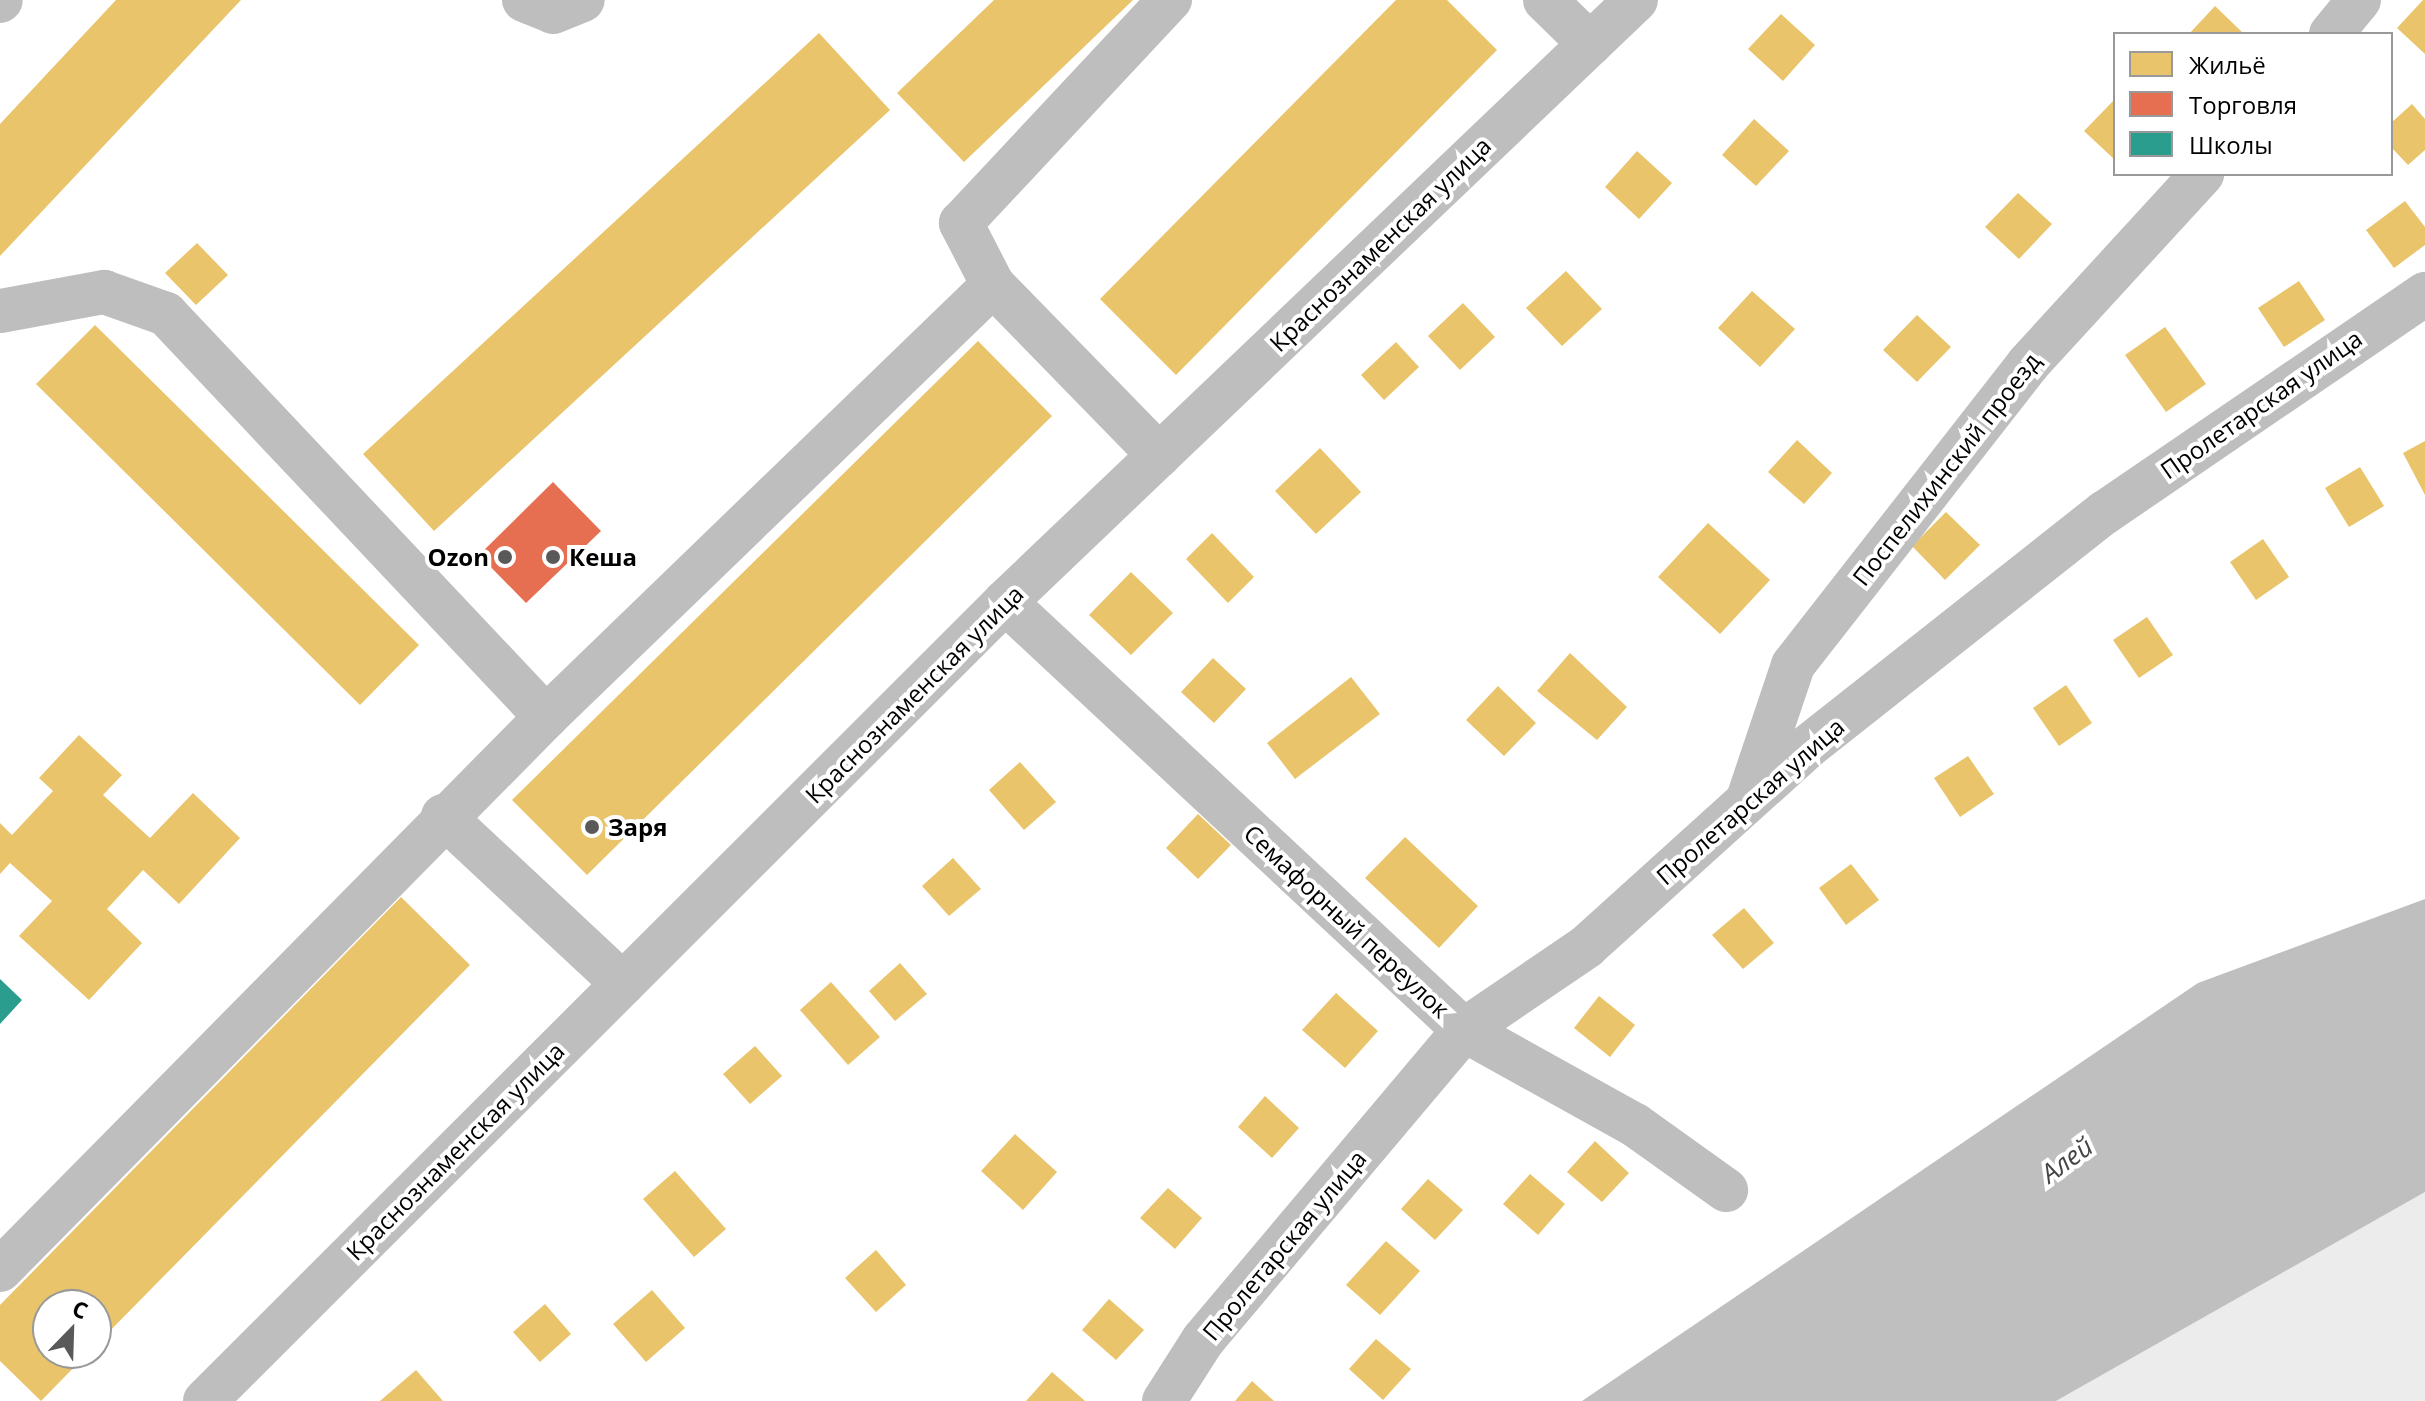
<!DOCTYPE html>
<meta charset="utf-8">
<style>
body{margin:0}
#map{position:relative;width:2425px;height:1401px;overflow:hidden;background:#fff;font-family:"Open Sans",sans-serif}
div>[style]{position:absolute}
.green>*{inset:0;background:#ececec}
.water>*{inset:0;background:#bfbfbf}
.homes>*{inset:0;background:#e9c46a}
.shops>*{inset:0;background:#e76f51}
.schools>*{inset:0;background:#2a9d8f}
.minor>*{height:44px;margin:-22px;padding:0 22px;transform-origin:22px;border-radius:22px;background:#bebebe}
.dots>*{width:22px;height:22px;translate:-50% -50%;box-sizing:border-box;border:4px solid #fff;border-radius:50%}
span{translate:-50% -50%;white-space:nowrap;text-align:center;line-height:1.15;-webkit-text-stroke:8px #fff;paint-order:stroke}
.street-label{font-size:24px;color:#000}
.poi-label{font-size:24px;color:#000;font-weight:700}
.right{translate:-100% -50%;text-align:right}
.left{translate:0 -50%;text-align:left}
.water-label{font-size:26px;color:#444;font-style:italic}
.legend{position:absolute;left:2113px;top:32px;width:280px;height:144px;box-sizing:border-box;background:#fff;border:2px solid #999;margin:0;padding:10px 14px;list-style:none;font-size:24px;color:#000}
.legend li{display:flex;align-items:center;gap:16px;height:40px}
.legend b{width:40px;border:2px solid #999}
.north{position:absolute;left:32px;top:1289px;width:80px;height:80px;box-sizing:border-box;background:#fff;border:2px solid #999;border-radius:50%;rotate:23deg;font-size:22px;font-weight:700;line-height:32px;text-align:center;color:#000}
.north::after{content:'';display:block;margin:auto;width:28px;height:36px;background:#595959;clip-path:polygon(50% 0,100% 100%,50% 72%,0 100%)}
</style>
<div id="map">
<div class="green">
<i style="clip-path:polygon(2425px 1192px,2425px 1401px,2056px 1401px)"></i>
</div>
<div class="water">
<i style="clip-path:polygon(2425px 899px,2425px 1192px,2056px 1401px,1582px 1401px,2198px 983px)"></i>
</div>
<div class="homes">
<i style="clip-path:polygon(116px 0,241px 0,0 256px,0 124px)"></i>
<i style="clip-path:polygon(994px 0,1133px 0,964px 162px,897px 93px)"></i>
<i style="clip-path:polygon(1396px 0,1447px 0,1497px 50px,1176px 375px,1100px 299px)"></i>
<i style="clip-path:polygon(2423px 0,2425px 0,2425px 54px,2397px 28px)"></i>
<i style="clip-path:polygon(2215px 6px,2244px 34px,2189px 34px)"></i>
<i style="clip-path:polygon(1781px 14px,1815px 45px,1783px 81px,1748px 49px)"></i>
<i style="clip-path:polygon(819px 33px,890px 110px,434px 531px,363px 454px)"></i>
<i style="clip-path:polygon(2115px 99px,2115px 160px,2084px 131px)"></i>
<i style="clip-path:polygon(2412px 104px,2425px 119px,2425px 150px,2408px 165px,2391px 147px,2391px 123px)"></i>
<i style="clip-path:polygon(1754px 119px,1789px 151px,1756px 186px,1722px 155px)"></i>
<i style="clip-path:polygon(1637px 151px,1672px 183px,1639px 219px,1605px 187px)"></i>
<i style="clip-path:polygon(2018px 193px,2052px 224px,2019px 259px,1985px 227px)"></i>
<i style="clip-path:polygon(2405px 201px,2425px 227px,2425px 245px,2394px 268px,2366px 230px)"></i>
<i style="clip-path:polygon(197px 243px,228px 275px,196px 305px,165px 273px)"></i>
<i style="clip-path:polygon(1566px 271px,1602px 309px,1562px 346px,1526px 308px)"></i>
<i style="clip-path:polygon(2299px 281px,2325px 320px,2284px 347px,2258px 308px)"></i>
<i style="clip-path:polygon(1752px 291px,1795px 329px,1760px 367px,1718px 328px)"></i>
<i style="clip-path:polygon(1463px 303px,1495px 337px,1460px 370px,1428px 336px)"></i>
<i style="clip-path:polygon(1917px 315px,1951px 347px,1917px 382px,1883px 350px)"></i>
<i style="clip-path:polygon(95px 325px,419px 645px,360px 705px,36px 384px)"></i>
<i style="clip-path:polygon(2165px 327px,2206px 384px,2166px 412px,2125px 355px)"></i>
<i style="clip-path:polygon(978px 341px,1052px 416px,587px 875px,512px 800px)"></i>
<i style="clip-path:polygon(1396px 342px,1419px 367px,1384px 400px,1361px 375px)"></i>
<i style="clip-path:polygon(1797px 440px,1832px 473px,1804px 504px,1768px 472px)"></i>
<i style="clip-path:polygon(2425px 441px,2425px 495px,2403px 453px)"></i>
<i style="clip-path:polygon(1320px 448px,1361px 492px,1316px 534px,1275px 491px)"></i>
<i style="clip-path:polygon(2360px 467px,2384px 506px,2349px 527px,2325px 488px)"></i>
<i style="clip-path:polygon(1946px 512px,1980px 545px,1945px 580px,1912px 546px)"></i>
<i style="clip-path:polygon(1708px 523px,1770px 580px,1720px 634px,1658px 577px)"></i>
<i style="clip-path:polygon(1212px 533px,1254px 577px,1228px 603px,1186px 559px)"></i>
<i style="clip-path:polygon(2263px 539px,2289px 577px,2256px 600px,2230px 562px)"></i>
<i style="clip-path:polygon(1131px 572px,1173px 613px,1131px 655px,1089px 615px)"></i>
<i style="clip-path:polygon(2147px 617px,2173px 655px,2139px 678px,2113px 640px)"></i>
<i style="clip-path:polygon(1570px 653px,1627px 707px,1597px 740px,1537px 691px)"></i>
<i style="clip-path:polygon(1213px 658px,1246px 689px,1214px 723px,1181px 692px)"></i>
<i style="clip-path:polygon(1351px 677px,1380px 714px,1295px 779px,1267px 743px)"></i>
<i style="clip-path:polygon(2066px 685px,2092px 723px,2059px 746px,2033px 708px)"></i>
<i style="clip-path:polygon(1498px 686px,1536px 723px,1504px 756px,1466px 720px)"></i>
<i style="clip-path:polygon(79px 735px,122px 775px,103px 795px,150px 838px,193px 793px,240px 838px,179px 904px,143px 870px,107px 909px,142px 943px,89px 1000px,19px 936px,52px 901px,10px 863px,0 874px,0 823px,12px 835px,53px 791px,39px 778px)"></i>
<i style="clip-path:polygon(1968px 756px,1994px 794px,1960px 817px,1934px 778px)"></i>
<i style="clip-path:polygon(1020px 762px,1056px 802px,1024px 830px,989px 790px)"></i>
<i style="clip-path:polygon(1198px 814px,1231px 845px,1198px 879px,1166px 848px)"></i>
<i style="clip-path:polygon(1405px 837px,1478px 906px,1439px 948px,1365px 878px)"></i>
<i style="clip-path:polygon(953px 858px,981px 889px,949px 916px,922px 886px)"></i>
<i style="clip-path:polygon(1851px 864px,1879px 900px,1846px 925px,1819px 888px)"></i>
<i style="clip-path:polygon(401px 897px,470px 965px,96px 1345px,96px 1305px,48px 1305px,48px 1353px,88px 1353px,41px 1401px,0 1361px,0 1305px)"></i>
<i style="clip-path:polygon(1744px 908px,1774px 943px,1743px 969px,1712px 935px)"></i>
<i style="clip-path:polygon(900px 963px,927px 994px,895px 1021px,869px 991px)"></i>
<i style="clip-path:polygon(831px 982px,880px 1037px,848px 1065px,800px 1010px)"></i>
<i style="clip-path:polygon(1336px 993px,1378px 1031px,1345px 1068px,1302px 1030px)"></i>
<i style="clip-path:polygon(1599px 996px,1635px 1025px,1610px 1057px,1574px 1028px)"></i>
<i style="clip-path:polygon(755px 1046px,782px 1076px,750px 1104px,723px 1074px)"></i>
<i style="clip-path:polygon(1265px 1096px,1299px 1128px,1272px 1158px,1238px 1127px)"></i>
<i style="clip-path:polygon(1015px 1134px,1057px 1172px,1023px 1210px,981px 1171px)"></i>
<i style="clip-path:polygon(1595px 1141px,1629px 1173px,1602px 1202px,1567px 1172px)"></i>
<i style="clip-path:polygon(675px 1171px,726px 1229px,694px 1257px,643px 1199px)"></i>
<i style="clip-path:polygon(1530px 1174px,1565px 1204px,1538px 1235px,1503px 1204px)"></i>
<i style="clip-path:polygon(1428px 1179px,1463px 1210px,1435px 1240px,1401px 1209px)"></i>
<i style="clip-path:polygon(1168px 1188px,1202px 1218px,1175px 1249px,1140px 1218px)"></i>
<i style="clip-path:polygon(1386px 1241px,1420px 1271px,1380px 1315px,1346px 1285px)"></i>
<i style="clip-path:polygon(876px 1250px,906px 1285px,876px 1312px,845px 1278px)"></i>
<i style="clip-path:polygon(652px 1290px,685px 1328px,646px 1362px,613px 1324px)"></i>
<i style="clip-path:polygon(1109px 1299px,1144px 1330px,1116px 1360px,1082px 1330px)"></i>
<i style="clip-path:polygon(545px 1304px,571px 1334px,540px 1362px,513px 1332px)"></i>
<i style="clip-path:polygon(1376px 1339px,1411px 1369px,1383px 1400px,1349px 1369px)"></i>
<i style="clip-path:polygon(416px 1370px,443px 1401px,380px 1401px)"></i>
<i style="clip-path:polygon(1052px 1372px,1085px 1401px,1026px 1401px)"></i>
<i style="clip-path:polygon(1252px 1381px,1274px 1401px,1235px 1401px)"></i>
</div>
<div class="shops">
<i style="clip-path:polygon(553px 482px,601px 531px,526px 603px,479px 555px)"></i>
</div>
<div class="schools">
<i style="clip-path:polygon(0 979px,22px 1000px,0 1024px)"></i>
</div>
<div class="minor">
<i style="left:524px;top:0;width:31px;rotate:22deg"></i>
<i style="left:553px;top:12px;width:32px;rotate:-22deg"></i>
<i style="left:1545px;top:0;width:63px;rotate:44.4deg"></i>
<i style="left:0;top:1px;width:1px;rotate:-45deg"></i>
<i style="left:2331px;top:34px;width:44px;rotate:-50.5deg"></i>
<i style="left:993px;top:285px;width:70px;rotate:-117.3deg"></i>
<i style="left:961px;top:223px;width:306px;rotate:-46.9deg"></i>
<i style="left:0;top:311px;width:106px;rotate:-10.4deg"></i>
<i style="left:104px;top:292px;width:66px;rotate:19.5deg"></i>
<i style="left:166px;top:314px;width:554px;rotate:46.68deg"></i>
<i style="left:546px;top:717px;width:622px;rotate:-44.02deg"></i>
<i style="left:993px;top:285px;width:238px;rotate:45.7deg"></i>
<i style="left:1005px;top:602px;width:628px;rotate:43deg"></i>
<i style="left:1464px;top:1030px;width:196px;rotate:29.1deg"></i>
<i style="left:1635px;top:1125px;width:112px;rotate:35.5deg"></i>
<i style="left:1748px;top:799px;width:141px;rotate:-71.4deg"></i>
<i style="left:1793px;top:665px;width:382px;rotate:-52deg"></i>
<i style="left:2028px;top:364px;width:258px;rotate:-47.5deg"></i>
<i style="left:443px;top:816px;width:246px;rotate:43deg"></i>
<i style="left:0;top:1270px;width:777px;rotate:-45.36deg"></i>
<i style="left:205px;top:1401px;width:1131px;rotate:-44.96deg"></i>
<i style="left:1005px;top:602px;width:872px;rotate:-43.65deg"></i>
<i style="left:1164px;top:1401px;width:72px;rotate:-57.4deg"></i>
<i style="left:1203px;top:1340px;width:405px;rotate:-49.9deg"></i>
<i style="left:1464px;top:1030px;width:148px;rotate:-34.2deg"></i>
<i style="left:1586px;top:947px;width:297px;rotate:-42.1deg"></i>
<i style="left:1806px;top:748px;width:380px;rotate:-38.3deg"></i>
<i style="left:2104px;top:513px;width:389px;rotate:-34.3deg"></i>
</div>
<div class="dots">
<i style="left:505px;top:557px;background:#595959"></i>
<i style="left:553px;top:557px;background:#595959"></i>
<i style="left:592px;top:827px;background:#595959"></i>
</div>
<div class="street-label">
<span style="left:1380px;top:244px;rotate:-44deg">Краснознаменская улица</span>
<span style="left:2261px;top:404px;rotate:-35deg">Пролетарская улица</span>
<span style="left:1946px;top:469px;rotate:-52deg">Поспелихинский проезд</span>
<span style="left:914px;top:694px;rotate:-45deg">Краснознаменская улица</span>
<span style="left:1750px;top:801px;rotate:-41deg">Пролетарская улица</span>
<span style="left:1347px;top:921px;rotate:43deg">Семафорный переулок</span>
<span style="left:455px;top:1151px;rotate:-45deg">Краснознаменская улица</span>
<span style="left:1284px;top:1245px;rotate:-50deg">Пролетарская улица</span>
</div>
<div class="poi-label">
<span class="right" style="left:489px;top:557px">Ozon</span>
<span class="left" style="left:569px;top:557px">Кеша</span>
<span class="left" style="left:608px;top:827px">Заря</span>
</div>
<div class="water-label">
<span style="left:2067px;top:1160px;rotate:-36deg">Алей</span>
</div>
<ul class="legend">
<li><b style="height:22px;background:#e9c46a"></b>Жильё</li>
<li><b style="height:22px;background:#e76f51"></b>Торговля</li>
<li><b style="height:22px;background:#2a9d8f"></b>Школы</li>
</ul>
<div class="north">С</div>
</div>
